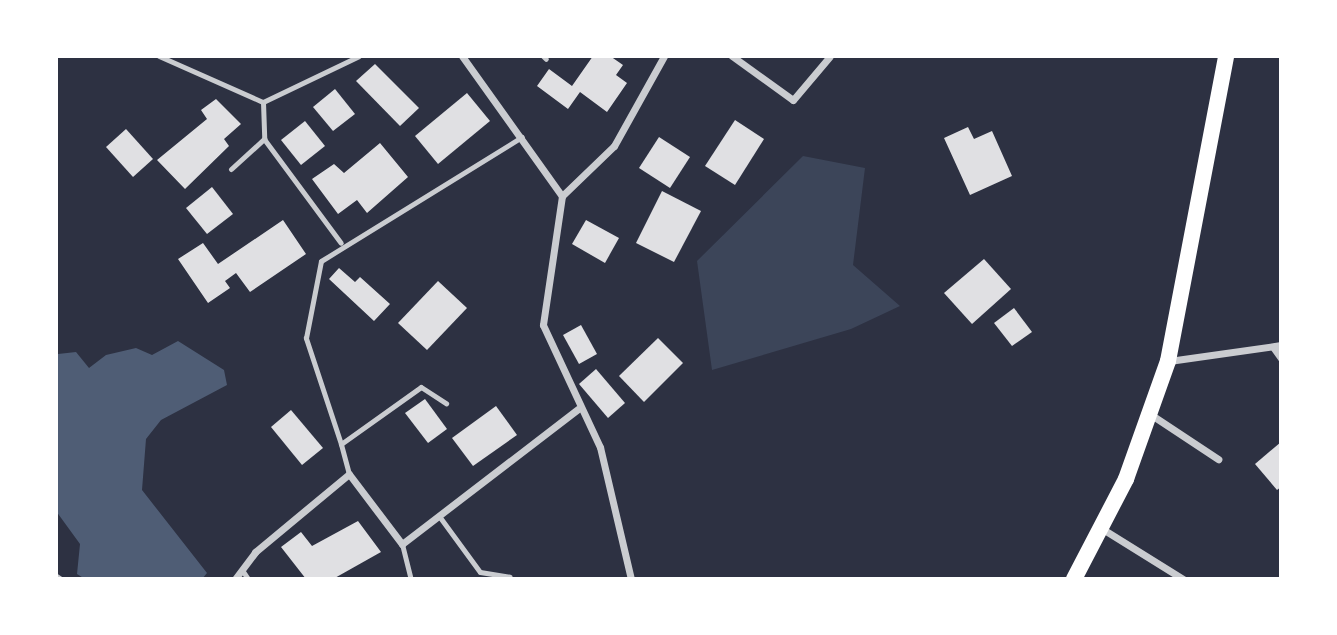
<!DOCTYPE html>
<style>
body{margin:0}
#map{position:relative;width:1337px;height:635px;overflow:hidden;background:#2d3142;font-family:"Exo 2",sans-serif}
div>[style]{position:absolute}
.green>*{inset:0;background:#3c4559}
.water>*{inset:0;background:#4f5d75}
.building>*{inset:0;background:#e0e0e3}
.service>*{height:5px;margin:-2.5px;padding:0 2.5px;transform-origin:2.5px;border-radius:2.5px;background:#caccd0}
.minor>*{height:7px;margin:-3.5px;padding:0 3.5px;transform-origin:3.5px;border-radius:3.5px;background:#caccd0}
.primary>*{height:16px;margin:-8px;padding:0 8px;transform-origin:8px;border-radius:8px;background:#fff}
span{translate:-50% -50%;white-space:nowrap;text-align:center;line-height:1.15;-webkit-text-stroke:5px #fff;paint-order:stroke}
.frame{position:absolute;inset:0;border:58px solid #fff;pointer-events:none}
</style>
<div id="map">
<div class="green">
<i style="clip-path:polygon(803px 156px,865px 168px,853px 265px,900px 306px,851px 329px,712px 370px,697px 261px)"></i>
</div>
<div class="water">
<i style="clip-path:polygon(178px 341px,224px 370px,227px 385px,161px 420px,146px 439px,142px 490px,207px 573px,202px 579px,85px 579px,77px 574px,80px 544px,56px 511px,56px 348px,58px 354px,76px 352px,89px 368px,106px 355px,136px 348px,152px 355px)"></i>
</div>
<div class="building">
<i style="clip-path:polygon(593px 56px,610px 56px,623px 65px,616px 75px,627px 83px,607px 112px,580px 92px,568px 109px,537px 86px,549px 69px,572px 86px)"></i>
<i style="clip-path:polygon(375px 64px,419px 108px,400px 126px,356px 81px)"></i>
<i style="clip-path:polygon(335px 89px,355px 114px,333px 131px,313px 107px)"></i>
<i style="clip-path:polygon(467px 93px,490px 121px,438px 164px,415px 136px)"></i>
<i style="clip-path:polygon(216px 99px,241px 124px,224px 139px,229px 146px,185px 189px,157px 160px,207px 119px,201px 110px)"></i>
<i style="clip-path:polygon(735px 120px,764px 139px,735px 185px,705px 166px)"></i>
<i style="clip-path:polygon(305px 121px,325px 146px,301px 165px,281px 140px)"></i>
<i style="clip-path:polygon(968px 127px,974px 139px,992px 131px,1012px 176px,970px 195px,944px 138px)"></i>
<i style="clip-path:polygon(126px 129px,153px 159px,133px 177px,106px 147px)"></i>
<i style="clip-path:polygon(659px 137px,690px 157px,670px 188px,639px 168px)"></i>
<i style="clip-path:polygon(380px 143px,408px 177px,367px 213px,357px 200px,338px 214px,312px 179px,334px 164px,344px 173px)"></i>
<i style="clip-path:polygon(212px 187px,233px 214px,207px 234px,186px 208px)"></i>
<i style="clip-path:polygon(662px 191px,701px 211px,674px 262px,636px 243px)"></i>
<i style="clip-path:polygon(283px 220px,306px 254px,250px 292px,236px 273px,225px 281px,230px 288px,208px 303px,178px 259px,203px 243px,218px 264px)"></i>
<i style="clip-path:polygon(586px 220px,619px 238px,605px 263px,572px 244px)"></i>
<i style="clip-path:polygon(984px 259px,1011px 289px,972px 324px,944px 293px)"></i>
<i style="clip-path:polygon(339px 268px,355px 282px,360px 277px,390px 304px,374px 321px,329px 279px)"></i>
<i style="clip-path:polygon(438px 281px,467px 308px,427px 350px,398px 323px)"></i>
<i style="clip-path:polygon(1014px 308px,1032px 332px,1012px 346px,994px 323px)"></i>
<i style="clip-path:polygon(581px 325px,597px 354px,579px 364px,563px 335px)"></i>
<i style="clip-path:polygon(658px 338px,683px 363px,644px 402px,619px 376px)"></i>
<i style="clip-path:polygon(596px 369px,625px 403px,608px 418px,579px 384px)"></i>
<i style="clip-path:polygon(425px 399px,447px 429px,428px 443px,405px 413px)"></i>
<i style="clip-path:polygon(496px 406px,517px 435px,473px 466px,452px 438px)"></i>
<i style="clip-path:polygon(291px 410px,323px 448px,302px 465px,271px 427px)"></i>
<i style="clip-path:polygon(1281px 442px,1281px 487px,1277px 490px,1255px 464px)"></i>
<i style="clip-path:polygon(358px 521px,381px 552px,333px 579px,306px 579px,281px 547px,301px 532px,312px 546px)"></i>
</div>
<div class="service">
<i style="left:159px;top:56px;width:114px;rotate:23.9deg"></i>
<i style="left:263px;top:102px;width:106px;rotate:-25.6deg"></i>
<i style="left:543px;top:56px;width:4px;rotate:45deg"></i>
<i style="left:263px;top:102px;width:37px;rotate:88deg"></i>
<i style="left:264px;top:139px;width:129px;rotate:53.5deg"></i>
<i style="left:231px;top:169px;width:45px;rotate:-42.3deg"></i>
<i style="left:341px;top:444px;width:112px;rotate:-108.3deg"></i>
<i style="left:306px;top:338px;width:78px;rotate:-79deg"></i>
<i style="left:321px;top:261px;width:236px;rotate:-31.7deg"></i>
<i style="left:349px;top:474px;width:31px;rotate:-105deg"></i>
<i style="left:341px;top:444px;width:98px;rotate:-35.5deg"></i>
<i style="left:421px;top:387px;width:30px;rotate:33deg"></i>
<i style="left:439px;top:516px;width:69px;rotate:53.8deg"></i>
<i style="left:480px;top:572px;width:30px;rotate:9deg"></i>
<i style="left:402px;top:544px;width:36px;rotate:76deg"></i>
<i style="left:242px;top:570px;width:11px;rotate:56deg"></i>
</div>
<div class="minor">
<i style="left:462px;top:56px;width:172px;rotate:54.5deg"></i>
<i style="left:562px;top:196px;width:130px;rotate:98.4deg"></i>
<i style="left:543px;top:325px;width:135px;rotate:65deg"></i>
<i style="left:600px;top:447px;width:136px;rotate:76.8deg"></i>
<i style="left:732px;top:56px;width:75px;rotate:35.8deg"></i>
<i style="left:793px;top:100px;width:57px;rotate:-49.9deg"></i>
<i style="left:562px;top:196px;width:72px;rotate:-43.9deg"></i>
<i style="left:614px;top:146px;width:103px;rotate:-60.9deg"></i>
<i style="left:1273px;top:347px;width:14px;rotate:54deg"></i>
<i style="left:1169px;top:361px;width:113px;rotate:-8.1deg"></i>
<i style="left:1150px;top:414px;width:82px;rotate:33.5deg"></i>
<i style="left:1101px;top:528px;width:97px;rotate:31.9deg"></i>
<i style="left:56px;top:577px;width:4px;rotate:34deg"></i>
<i style="left:235px;top:579px;width:34px;rotate:-53deg"></i>
<i style="left:255px;top:552px;width:122px;rotate:-39.7deg"></i>
<i style="left:349px;top:474px;width:88px;rotate:52.9deg"></i>
<i style="left:402px;top:544px;width:222px;rotate:-37.5deg"></i>
</div>
<div class="primary">
<i style="left:1074px;top:579px;width:113px;rotate:-62.5deg"></i>
<i style="left:1126px;top:479px;width:125px;rotate:-70.4deg"></i>
<i style="left:1168px;top:361px;width:310px;rotate:-79.2deg"></i>
</div>
<div class="frame"></div>
</div>
